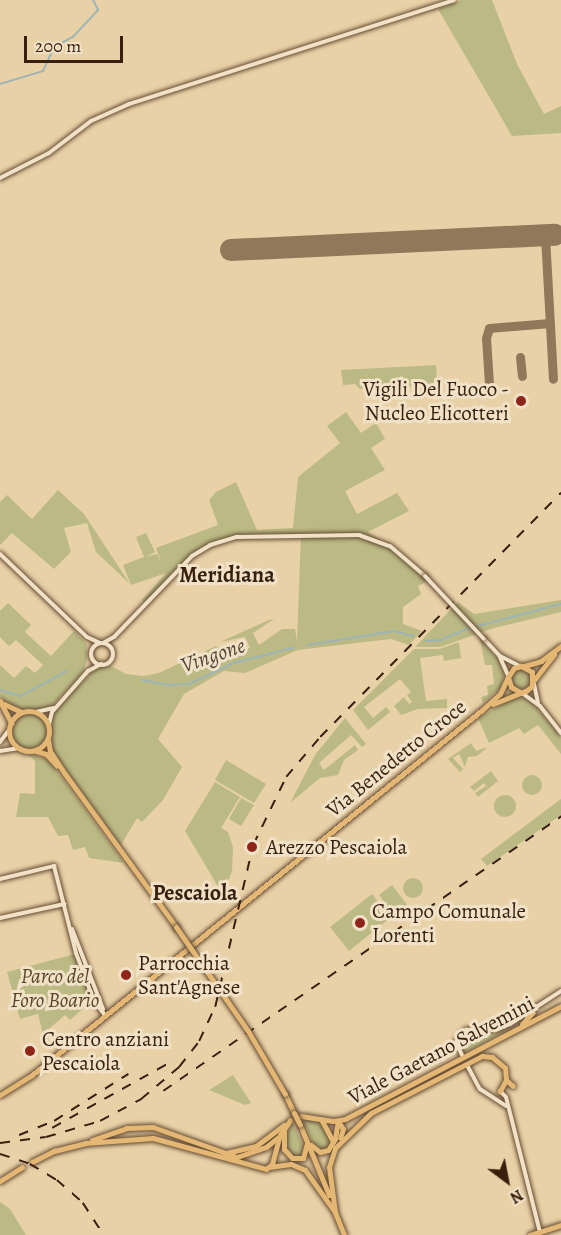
<!DOCTYPE html>
<style>
body{margin:0}
#map{position:relative;width:561px;height:1235px;overflow:hidden;background:#e9d1a7;font-family:Alegreya,serif}
div>[style]{position:absolute}
.green>*{inset:0;background:#bbba84}
.round{border-radius:50%}
.stream>*{height:1.5px;margin:-0.75px;padding:0 0.75px;transform-origin:0.75px;border-radius:0.75px;background:#9eb4b4}
.taxiway>*{height:9px;margin:-4.5px;padding:0 4.5px;transform-origin:4.5px;border-radius:4.5px;background:#91785a}
.runway>*{height:22px;margin:-11px;padding:0 11px;transform-origin:11px;border-radius:11px;background:#91785a}
.roads{filter:drop-shadow(0 0 2px #654c34) drop-shadow(0 0 2px #654c34)}
.minor>*{height:4px;margin:-2px;padding:0 2px;transform-origin:2px;border-radius:2px;background:#f1e1c6}
.minor>.ring{margin:-2px;padding:0;box-sizing:content-box;background:none;border:4px solid #f1e1c6;border-radius:50%}
.major>*{height:5px;margin:-2.5px;padding:0 2.5px;transform-origin:2.5px;border-radius:2.5px;background:#e4b874}
.major>.ring{margin:-2.5px;padding:0;box-sizing:content-box;background:none;border:5px solid #e4b874;border-radius:50%}
.rail>*{height:1.5px;margin-top:-0.75px;transform-origin:0;background:repeating-linear-gradient(90deg,#391f0e 0 10px,transparent 0 20px)}
.bridges{filter:drop-shadow(0 0 2px #654c34) drop-shadow(0 0 2px #654c34)}
.minor-bridge>*{height:4px;margin:-2px;padding:0 2px;transform-origin:2px;border-radius:2px;background:#f1e1c6}
.major-bridge>*{height:5px;margin:-2.5px;padding:0 2.5px;transform-origin:2.5px;border-radius:2.5px;background:#e4b874}
.dots>*{width:16px;height:16px;translate:-50% -50%;box-sizing:border-box;border:3px solid #f1e1c6;border-radius:50%}
span{translate:-50% -50%;white-space:nowrap;text-align:center;line-height:1.15;-webkit-text-stroke:6px #f1e1c6;paint-order:stroke}
.poi-label{font-size:21px;color:#391f0e}
.right{translate:-100% -50%;text-align:right}
.left{translate:0 -50%;text-align:left}
.street-label{font-size:21px;color:#391f0e}
.park-label{font-size:21px;color:#5a462c;font-style:italic}
.neighbourhood-label{font-size:22px;color:#391f0e;font-weight:700}
.water-label{font-size:22px;color:#524438;font-style:italic}
.north{position:absolute;left:477px;top:1151px;width:60px;height:60px;-webkit-text-stroke:4px #f1e1c6;paint-order:stroke;rotate:148deg;font-size:16px;font-weight:700;line-height:24px;text-align:center;color:#391f0e}
.north::after{content:'';display:block;margin:auto;width:21px;height:27px;background:#391f0e;clip-path:polygon(50% 0,100% 100%,50% 72%,0 100%)}
.scale{position:absolute;left:24px;top:36px;width:99px;height:27px;box-sizing:border-box;border:3px solid #391f0e;border-top:0;padding-left:8px;font-size:18px;line-height:21px;white-space:nowrap;color:#391f0e;-webkit-text-stroke:4px #f1e1c6;paint-order:stroke}
</style>
<div id="map">
<div class="green">
<i style="clip-path:polygon(461px 0,492px 0,517px 64px,544px 114px,561px 106px,561px 133px,512px 136px,438px 9px)"></i>
<i style="clip-path:polygon(436px 365px,437px 385px,360px 389px,355px 384px,343px 385px,341px 370px)"></i>
<i style="clip-path:polygon(346px 412px,361px 433px,376px 423px,385px 439px,371px 448px,385px 470px,345px 491px,357px 514px,397px 493px,409px 511px,368px 532px,403px 554px,430px 580px,418px 586px,421px 594px,403px 607px,403px 624px,422px 631px,409px 645px,391px 639px,298px 650px,245px 673px,224px 671px,184px 694px,158px 739px,182px 767px,163px 800px,142px 822px,137px 818px,121px 845px,51px 750px,53px 713px,97px 667px,111px 666px,126px 674px,144px 676px,159px 673px,216px 646px,224px 653px,250px 648px,245px 637px,220px 642px,269px 620px,274px 619px,253px 633px,259px 645px,282px 629px,295px 629px,297px 641px,301px 534px,236px 537px,201px 549px,146px 604px,142px 600px,166px 573px,131px 585px,123px 565px,144px 557px,136px 537px,146px 533px,155px 552px,145px 557px,157px 554px,161px 562px,156px 548px,218px 525px,209px 500px,216px 492px,236px 482px,257px 530px,293px 528px,298px 477px,340px 443px,327px 426px)"></i>
<i style="clip-path:polygon(58px 490px,84px 514px,130px 584px,96px 552px,87px 523px,64px 528px,71px 552px,54px 569px,12px 533px,0 545px,0 502px,7px 495px,32px 519px)"></i>
<i style="clip-path:polygon(561px 600px,561px 612px,494px 628px,440px 647px,415px 647px,458px 602px,474px 614px)"></i>
<i style="clip-path:polygon(8px 603px,31px 625px,25px 632px,51px 656px,74px 631px,87px 644px,87px 661px,82px 674px,48px 710px,15px 709px,0 696px,0 665px,14px 678px,26px 666px,35px 673px,43px 665px,16px 640px,9px 646px,0 637px,0 611px)"></i>
<i style="clip-path:polygon(480px 639px,499px 661px,504px 674px,501px 687px,483px 703px,481px 697px,488px 695px,487px 686px,494px 684px,492px 665px,485px 665px)"></i>
<i style="clip-path:polygon(459px 642px,461px 658px,444px 661px,443px 655px,420px 658px,426px 701px,447px 699px,447px 708px,418px 709px,401px 715px,394px 706px,404px 697px,409px 704px,412px 702px,407px 695px,411px 692px,400px 679px,364px 707px,373px 718px,386px 707px,390px 712px,368px 730px,353px 710px,414px 649px,439px 649px)"></i>
<i class="round" style="left:511px;top:669px;width:20px;height:20px"></i>
<i style="clip-path:polygon(517px 696px,530px 700px,561px 737px,561px 754px,538px 725px,524px 734px,519px 728px,489px 743px,478px 718px)"></i>
<i class="round" style="left:12px;top:713px;width:36px;height:36px"></i>
<i style="clip-path:polygon(345px 718px,366px 744px,362px 747px,351px 735px,319px 763px,324px 770px,355px 745px,358px 750px,344px 760px,338px 775px,320px 778px,290px 803px,315px 755px)"></i>
<i style="clip-path:polygon(471px 743px,476px 751px,488px 747px,477px 756px,468px 757px,465px 767px,459px 754px,453px 758px,463px 769px,460px 772px,448px 759px)"></i>
<i style="clip-path:polygon(28px 754px,49px 760px,124px 863px,89px 858px,85px 847px,73px 850px,68px 835px,58px 836px,48px 817px,16px 817px,20px 793px,35px 794px,35px 761px)"></i>
<i style="clip-path:polygon(226px 760px,266px 784px,254px 803px,215px 780px)"></i>
<i style="clip-path:polygon(491px 771px,498px 781px,478px 797px,475px 793px,486px 786px,484px 783px,474px 791px,470px 787px)"></i>
<i class="round" style="left:522px;top:775px;width:20px;height:20px"></i>
<i style="clip-path:polygon(215px 782px,240px 797px,221px 828px,228px 832px,233px 847px,232px 871px,223px 895px,185px 831px)"></i>
<i class="round" style="left:494px;top:795px;width:22px;height:22px"></i>
<i style="clip-path:polygon(241px 798px,254px 805px,241px 826px,229px 819px)"></i>
<i style="clip-path:polygon(561px 799px,561px 815px,487px 866px,481px 859px)"></i>
<i class="round" style="left:403px;top:878px;width:20px;height:20px"></i>
<i style="clip-path:polygon(392px 885px,412px 911px,399px 921px,379px 895px)"></i>
<i style="clip-path:polygon(372px 894px,390px 918px,349px 951px,330px 927px)"></i>
<i style="clip-path:polygon(75px 954px,92px 1001px,70px 1020px,65px 1015px,43px 1034px,38px 1014px,20px 1019px,7px 972px)"></i>
<i style="clip-path:polygon(519px 1023px,463px 1054px,461px 1051px,459px 1042px,468px 1031px,499px 1032px)"></i>
<i style="clip-path:polygon(233px 1075px,251px 1103px,245px 1105px,209px 1090px)"></i>
<i style="clip-path:polygon(310px 1119px,323px 1125px,330px 1141px,328px 1148px,321px 1150px,314px 1145px,303px 1120px)"></i>
<i style="clip-path:polygon(293px 1124px,304px 1147px,301px 1156px,293px 1157px,286px 1147px,286px 1135px)"></i>
<i style="clip-path:polygon(0 1202px,10px 1209px,26px 1235px,0 1235px)"></i>
</div>
<div class="stream">
<i style="left:0;top:84px;width:45px;rotate:-16.8deg"></i>
<i style="left:43px;top:71px;width:26px;rotate:-65deg"></i>
<i style="left:54px;top:47px;width:21px;rotate:-28deg"></i>
<i style="left:73px;top:37px;width:37px;rotate:-47deg"></i>
<i style="left:98px;top:10px;width:11px;rotate:-117deg"></i>
<i style="left:475px;top:627px;width:89px;rotate:-15deg"></i>
<i style="left:426px;top:641px;width:15px;rotate:-4deg"></i>
<i style="left:441px;top:640px;width:33px;rotate:-23deg"></i>
<i style="left:308px;top:645px;width:87px;rotate:-9.2deg"></i>
<i style="left:394px;top:631px;width:20px;rotate:15deg"></i>
<i style="left:142px;top:680px;width:26px;rotate:11deg"></i>
<i style="left:168px;top:685px;width:21px;rotate:-3deg"></i>
<i style="left:189px;top:684px;width:50px;rotate:-25deg"></i>
<i style="left:234px;top:663px;width:61px;rotate:-14.3deg"></i>
<i style="left:0;top:690px;width:22px;rotate:16deg"></i>
<i style="left:21px;top:696px;width:52px;rotate:-28.5deg"></i>
</div>
<div class="taxiway">
<i style="left:545px;top:236px;width:143px;rotate:86.8deg"></i>
<i style="left:520px;top:357px;width:19px;rotate:84deg"></i>
<i style="left:489px;top:384px;width:46px;rotate:-93.7deg"></i>
<i style="left:486px;top:338px;width:10px;rotate:-73deg"></i>
<i style="left:489px;top:328px;width:61px;rotate:-4.7deg"></i>
</div>
<div class="runway">
<i style="left:231px;top:250px;width:324px;rotate:-2.7deg"></i>
</div>
<div class="roads">
<div class="minor">
<i style="left:0;top:178px;width:55px;rotate:-27deg"></i>
<i style="left:49px;top:153px;width:53px;rotate:-37.3deg"></i>
<i style="left:91px;top:121px;width:42px;rotate:-24.1deg"></i>
<i style="left:129px;top:104px;width:341px;rotate:-17.7deg"></i>
<i style="left:0;top:554px;width:120px;rotate:43.7deg"></i>
<i style="left:87px;top:637px;width:14px;rotate:25deg"></i>
<i style="left:484px;top:639px;width:22px;rotate:47deg"></i>
<i style="left:499px;top:655px;width:22px;rotate:66deg"></i>
<i style="left:103px;top:643px;width:13px;rotate:-29deg"></i>
<i style="left:114px;top:637px;width:112px;rotate:-46.1deg"></i>
<i style="left:192px;top:556px;width:21px;rotate:-31deg"></i>
<i style="left:210px;top:545px;width:27px;rotate:-17deg"></i>
<i style="left:236px;top:537px;width:123px;rotate:-0.9deg"></i>
<i style="left:359px;top:535px;width:33px;rotate:20deg"></i>
<i style="left:390px;top:546px;width:46px;rotate:40.6deg"></i>
<i class="ring" style="left:91px;top:643px;width:18px;height:18px"></i>
<i style="left:500px;top:656px;width:22px;rotate:27deg"></i>
<i style="left:534px;top:684px;width:19px;rotate:78deg"></i>
<i style="left:522px;top:693px;width:22px;rotate:36deg"></i>
<i style="left:540px;top:706px;width:34px;rotate:52deg"></i>
<i style="left:36px;top:712px;width:18px;rotate:-13deg"></i>
<i style="left:49px;top:724px;width:12px;rotate:-76deg"></i>
<i style="left:52px;top:712px;width:55px;rotate:-48.7deg"></i>
<i style="left:88px;top:671px;width:15px;rotate:-28deg"></i>
<i style="left:0;top:742px;width:15px;rotate:-53deg"></i>
<i style="left:0;top:751px;width:18px;rotate:-9deg"></i>
<i style="left:0;top:879px;width:56px;rotate:-13.5deg"></i>
<i style="left:54px;top:866px;width:90px;rotate:75.8deg"></i>
<i style="left:76px;top:953px;width:51px;rotate:69.4deg"></i>
<i style="left:94px;top:1001px;width:18px;rotate:52deg"></i>
<i style="left:0;top:918px;width:66px;rotate:-12.3deg"></i>
<i style="left:72px;top:929px;width:86px;rotate:68.8deg"></i>
<i style="left:462px;top:1055px;width:14px;rotate:-115deg"></i>
<i style="left:456px;top:1042px;width:16px;rotate:-50deg"></i>
<i style="left:466px;top:1030px;width:32px;rotate:-2deg"></i>
<i style="left:498px;top:1029px;width:13px;rotate:-23deg"></i>
<i style="left:510px;top:1024px;width:61px;rotate:-32.9deg"></i>
<i style="left:467px;top:1065px;width:27px;rotate:62deg"></i>
<i style="left:480px;top:1089px;width:31px;rotate:33deg"></i>
<i style="left:500px;top:1091px;width:8px;rotate:45deg"></i>
<i style="left:506px;top:1097px;width:139px;rotate:75.9deg"></i>
</div>
<div class="major">
<i style="left:524px;top:666px;width:18px;rotate:-16deg"></i>
<i style="left:541px;top:661px;width:25px;rotate:-37deg"></i>
<i style="left:534px;top:680px;width:33px;rotate:-52deg"></i>
<i style="left:0;top:701px;width:25px;rotate:63deg"></i>
<i style="left:4px;top:704px;width:19px;rotate:25deg"></i>
<i style="left:493px;top:704px;width:35px;rotate:-22deg"></i>
<i style="left:526px;top:691px;width:8px;rotate:-40deg"></i>
<i style="left:532px;top:686px;width:14px;rotate:-90deg"></i>
<i style="left:532px;top:672px;width:13px;rotate:-151deg"></i>
<i style="left:521px;top:666px;width:7px;rotate:164deg"></i>
<i style="left:514px;top:668px;width:11px;rotate:124deg"></i>
<i style="left:508px;top:677px;width:10px;rotate:73deg"></i>
<i style="left:511px;top:687px;width:10px;rotate:29deg"></i>
<i class="ring" style="left:9px;top:711px;width:35px;height:35px"></i>
<i style="left:48px;top:740px;width:11px;rotate:80deg"></i>
<i style="left:50px;top:751px;width:27px;rotate:57deg"></i>
<i style="left:65px;top:774px;width:189px;rotate:54deg"></i>
<i style="left:36px;top:751px;width:10px;rotate:17deg"></i>
<i style="left:46px;top:754px;width:16px;rotate:47deg"></i>
<i style="left:522px;top:1024px;width:16px;rotate:-47deg"></i>
<i style="left:506px;top:1080px;width:9px;rotate:41deg"></i>
<i style="left:285px;top:1094px;width:21px;rotate:65deg"></i>
<i style="left:0;top:1095px;width:38px;rotate:-32deg"></i>
<i style="left:32px;top:1075px;width:579px;rotate:-39.05deg"></i>
<i style="left:482px;top:710px;width:24px;rotate:-42deg"></i>
<i style="left:500px;top:694px;width:19px;rotate:-65deg"></i>
<i style="left:301px;top:1116px;width:32px;rotate:9deg"></i>
<i style="left:333px;top:1121px;width:12px;rotate:-9deg"></i>
<i style="left:345px;top:1119px;width:244px;rotate:-27.6deg"></i>
<i style="left:321px;top:1119px;width:26px;rotate:62deg"></i>
<i style="left:338px;top:1121px;width:9px;rotate:58deg"></i>
<i style="left:343px;top:1129px;width:9px;rotate:108deg"></i>
<i style="left:300px;top:1125px;width:76px;rotate:67.5deg"></i>
<i style="left:284px;top:1130px;width:19px;rotate:90deg"></i>
<i style="left:284px;top:1149px;width:12px;rotate:48deg"></i>
<i style="left:292px;top:1158px;width:11px"></i>
<i style="left:303px;top:1158px;width:16px;rotate:-75deg"></i>
<i style="left:92px;top:1140px;width:36px;rotate:-19deg"></i>
<i style="left:126px;top:1128px;width:27px;rotate:-2deg"></i>
<i style="left:153px;top:1127px;width:89px;rotate:19.7deg"></i>
<i style="left:237px;top:1157px;width:31px;rotate:-19deg"></i>
<i style="left:266px;top:1147px;width:14px;rotate:-39deg"></i>
<i style="left:311px;top:1145px;width:11px;rotate:38deg"></i>
<i style="left:320px;top:1152px;width:8px;rotate:-14deg"></i>
<i style="left:328px;top:1150px;width:13px;rotate:-58deg"></i>
<i style="left:335px;top:1139px;width:18px;rotate:-81deg"></i>
<i style="left:226px;top:1153px;width:31px;rotate:-13deg"></i>
<i style="left:256px;top:1146px;width:35px;rotate:-37deg"></i>
<i style="left:32px;top:1162px;width:25px;rotate:-27deg"></i>
<i style="left:54px;top:1151px;width:32px;rotate:-14deg"></i>
<i style="left:85px;top:1143px;width:68px;rotate:-4.2deg"></i>
<i style="left:153px;top:1138px;width:117px;rotate:15.3deg"></i>
<i style="left:266px;top:1169px;width:8px;rotate:-40deg"></i>
<i style="left:272px;top:1164px;width:30px;rotate:-75deg"></i>
<i style="left:280px;top:1135px;width:18px;rotate:-56deg"></i>
<i style="left:269px;top:1167px;width:22px;rotate:-8deg"></i>
<i style="left:291px;top:1164px;width:15px;rotate:23deg"></i>
<i style="left:305px;top:1170px;width:52px;rotate:54.5deg"></i>
<i style="left:0;top:1181px;width:26px;rotate:-32deg"></i>
<i style="left:334px;top:1210px;width:27px;rotate:68deg"></i>
<i style="left:335px;top:1212px;width:45px;rotate:-97.6deg"></i>
<i style="left:329px;top:1167px;width:20px;rotate:-72deg"></i>
<i style="left:335px;top:1148px;width:50px;rotate:-44.2deg"></i>
<i style="left:371px;top:1113px;width:125px;rotate:-27.2deg"></i>
<i style="left:482px;top:1056px;width:10px;rotate:6deg"></i>
<i style="left:492px;top:1057px;width:17px;rotate:40deg"></i>
<i style="left:505px;top:1068px;width:12px;rotate:85deg"></i>
<i style="left:506px;top:1080px;width:13px;rotate:119deg"></i>
<i style="left:530px;top:1235px;width:33px;rotate:-18deg"></i>
</div>
</div>
<div class="rail">
<i style="left:163px;top:1091px;width:484px;rotate:-34.6deg"></i>
<i style="left:52px;top:1128px;width:134px;rotate:-29.1deg"></i>
<i style="left:19px;top:1135px;width:38px;rotate:-22deg"></i>
<i style="left:54px;top:1121px;width:88px;rotate:-32.4deg"></i>
<i style="left:0;top:1143px;width:46px;rotate:-7.4deg"></i>
<i style="left:46px;top:1137px;width:56px;rotate:-16.5deg"></i>
<i style="left:100px;top:1121px;width:47px;rotate:-28.2deg"></i>
<i style="left:141px;top:1099px;width:50px;rotate:-40.1deg"></i>
<i style="left:179px;top:1067px;width:33px;rotate:-52deg"></i>
<i style="left:199px;top:1041px;width:38px;rotate:-65deg"></i>
<i style="left:215px;top:1007px;width:166px;rotate:-76.8deg"></i>
<i style="left:253px;top:845px;width:76px;rotate:-64.1deg"></i>
<i style="left:286px;top:777px;width:52px;rotate:-49.6deg"></i>
<i style="left:320px;top:737px;width:343px;rotate:-45.4deg"></i>
<i style="left:0;top:1154px;width:32px;rotate:18deg"></i>
<i style="left:30px;top:1164px;width:31px;rotate:31deg"></i>
<i style="left:57px;top:1180px;width:35px;rotate:41deg"></i>
<i style="left:83px;top:1203px;width:38px;rotate:57deg"></i>
</div>
<div class="bridges">
<div class="minor-bridge">
<i style="left:425px;top:576px;width:86px;rotate:46.9deg"></i>
</div>
<div class="major-bridge">
<i style="left:176px;top:927px;width:126px;rotate:55.3deg"></i>
<i style="left:248px;top:1031px;width:73px;rotate:59.6deg"></i>
<i style="left:294px;top:1113px;width:13px;rotate:63deg"></i>
</div>
</div>
<div class="dots">
<i style="left:521px;top:401px;background:#8f2418"></i>
<i style="left:252px;top:847px;background:#8f2418"></i>
<i style="left:360px;top:923px;background:#8f2418"></i>
<i style="left:126px;top:975px;background:#8f2418"></i>
<i style="left:30px;top:1051px;background:#8f2418"></i>
</div>
<div class="poi-label">
<span class="right" style="left:509px;top:401px">Vigili Del Fuoco -<br>Nucleo Elicotteri</span>
<span class="left" style="left:266px;top:847px">Arezzo Pescaiola</span>
<span class="left" style="left:372px;top:923px">Campo Comunale<br>Lorenti</span>
<span class="left" style="left:138px;top:975px">Parrocchia<br>Sant'Agnese</span>
<span class="left" style="left:42px;top:1051px">Centro anziani<br>Pescaiola</span>
</div>
<div class="street-label">
<span style="left:396px;top:758px;rotate:-39deg">Via Benedetto Croce</span>
<span style="left:441px;top:1050px;rotate:-28deg">Viale Gaetano Salvemini</span>
</div>
<div class="park-label">
<span style="left:55px;top:988px">Parco del<br>Foro Boario</span>
</div>
<div class="neighbourhood-label">
<span style="left:227px;top:576px">Meridiana</span>
<span style="left:195px;top:894px">Pescaiola</span>
</div>
<div class="water-label">
<span style="left:213px;top:656px;rotate:-19deg">Vingone</span>
</div>
<div class="north">N</div>
<div class="scale">200 m</div>
</div>
